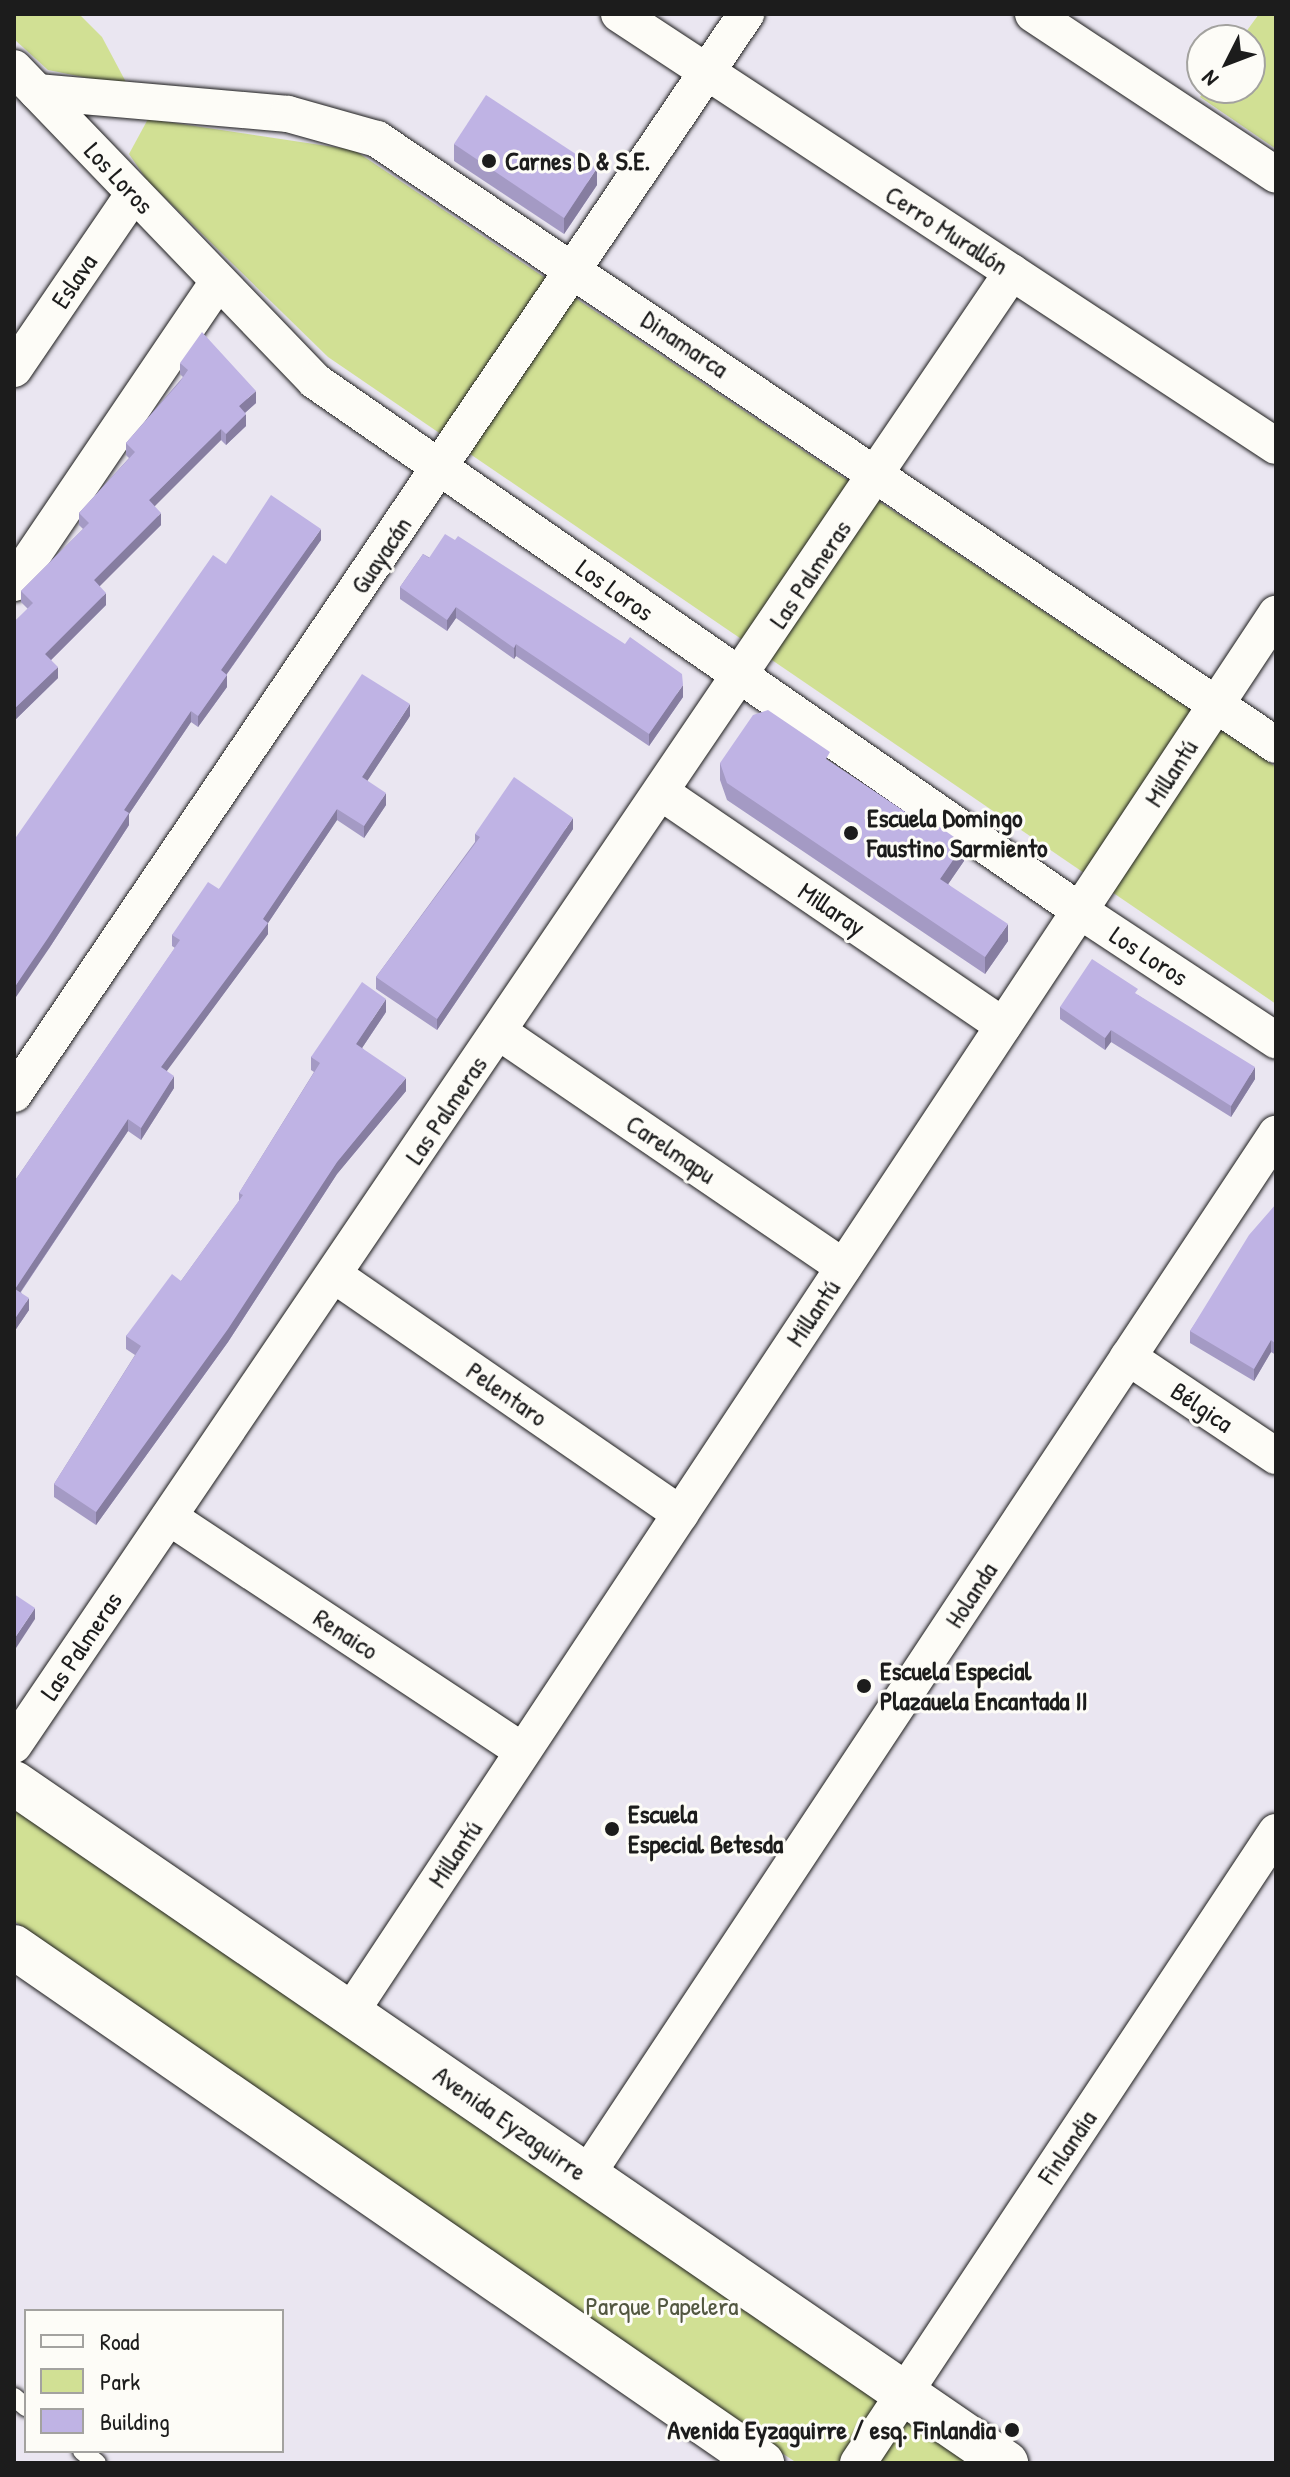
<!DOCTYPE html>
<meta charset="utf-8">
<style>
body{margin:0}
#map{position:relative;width:1290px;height:2477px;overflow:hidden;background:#eae6f1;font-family:"Patrick Hand",sans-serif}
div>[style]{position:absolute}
.green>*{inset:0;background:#d1e094}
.roads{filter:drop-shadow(0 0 2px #1c1c1c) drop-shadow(0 0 2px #1c1c1c)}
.service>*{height:18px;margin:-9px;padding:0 9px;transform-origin:9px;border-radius:9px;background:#fdfcf7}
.minor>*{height:36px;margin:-18px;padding:0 18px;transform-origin:18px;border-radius:18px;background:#fdfcf7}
.primary>*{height:44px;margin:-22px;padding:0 22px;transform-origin:22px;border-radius:22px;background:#fdfcf7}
.wall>*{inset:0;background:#a49ac4}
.shaded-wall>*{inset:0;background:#867da0}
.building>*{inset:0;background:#bfb3e4}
.dots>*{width:22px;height:22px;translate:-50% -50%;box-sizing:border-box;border:4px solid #fdfcf7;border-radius:50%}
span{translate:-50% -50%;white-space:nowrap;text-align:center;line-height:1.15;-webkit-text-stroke:6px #fdfcf7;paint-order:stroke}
.poi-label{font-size:26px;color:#1c1c1c;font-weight:700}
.left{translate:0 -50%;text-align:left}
.right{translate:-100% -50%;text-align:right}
.street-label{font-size:26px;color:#1c1c1c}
.park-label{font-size:26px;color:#525740}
.frame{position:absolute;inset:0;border:16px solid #1c1c1c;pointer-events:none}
.legend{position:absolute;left:24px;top:2309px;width:260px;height:144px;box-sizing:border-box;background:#fdfcf7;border:2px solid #a3a29f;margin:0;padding:10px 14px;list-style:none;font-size:24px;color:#1c1c1c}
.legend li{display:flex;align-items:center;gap:16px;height:40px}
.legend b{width:40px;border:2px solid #a3a29f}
.north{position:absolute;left:1186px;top:24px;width:80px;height:80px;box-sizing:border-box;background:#fdfcf7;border:2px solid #a3a29f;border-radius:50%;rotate:228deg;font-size:22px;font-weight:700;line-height:32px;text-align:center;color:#1c1c1c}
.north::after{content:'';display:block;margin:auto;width:28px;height:36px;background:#1c1c1c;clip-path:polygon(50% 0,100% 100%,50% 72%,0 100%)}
</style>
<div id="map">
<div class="green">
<i style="clip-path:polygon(14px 14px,79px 14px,102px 37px,128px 86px,48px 70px,14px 39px)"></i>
<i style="clip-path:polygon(1259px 14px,1276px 14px,1276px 149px,1200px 97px,1206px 88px,1250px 88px,1250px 40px,1240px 40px)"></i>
<i style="clip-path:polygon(148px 119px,354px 150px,1276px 767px,1276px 1004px,328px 357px,147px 180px,129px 154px)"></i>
<i style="clip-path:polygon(14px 1791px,983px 2463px,797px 2463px,737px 2423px,14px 1921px)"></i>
</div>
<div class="roads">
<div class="service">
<i style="left:14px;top:2397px;width:16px;rotate:40deg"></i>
<i style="left:82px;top:2451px;width:19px;rotate:39deg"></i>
</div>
<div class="minor">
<i style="left:619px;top:14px;width:786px;rotate:33.33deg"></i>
<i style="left:1033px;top:14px;width:291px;rotate:33.5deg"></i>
<i style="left:14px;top:68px;width:434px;rotate:46.1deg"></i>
<i style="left:315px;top:381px;width:931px;rotate:34.71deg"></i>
<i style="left:1080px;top:911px;width:235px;rotate:33.4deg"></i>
<i style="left:37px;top:92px;width:252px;rotate:5deg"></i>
<i style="left:288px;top:114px;width:92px;rotate:15.7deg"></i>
<i style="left:377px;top:139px;width:1084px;rotate:33.98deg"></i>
<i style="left:14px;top:369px;width:213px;rotate:-55.7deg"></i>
<i style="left:14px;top:583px;width:362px;rotate:-55.9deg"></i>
<i style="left:662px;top:793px;width:413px;rotate:34.3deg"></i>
<i style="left:499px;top:1032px;width:417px;rotate:34.3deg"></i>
<i style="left:14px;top:1094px;width:1305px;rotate:-55.87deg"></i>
<i style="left:334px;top:1275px;width:421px;rotate:34.6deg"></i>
<i style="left:1128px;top:1357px;width:178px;rotate:33.8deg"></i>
<i style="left:169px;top:1517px;width:424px;rotate:33.5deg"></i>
<i style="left:14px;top:1745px;width:1779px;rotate:-55.88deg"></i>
<i style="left:350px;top:2013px;width:1678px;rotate:-56.5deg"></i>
<i style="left:586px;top:2176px;width:1250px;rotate:-56.49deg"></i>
<i style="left:858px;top:2463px;width:757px;rotate:-56.48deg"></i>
</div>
<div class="primary">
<i style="left:14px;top:1783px;width:1203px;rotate:34.43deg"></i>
<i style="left:14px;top:1947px;width:909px;rotate:34.6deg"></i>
</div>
</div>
<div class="wall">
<i style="clip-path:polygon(454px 144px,597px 185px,564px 234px,454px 161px)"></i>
<i style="clip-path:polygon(180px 363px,256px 403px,245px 413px,246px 426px,226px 445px,221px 440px,154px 506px,161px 525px,99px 586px,106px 605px,51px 660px,58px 678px,14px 721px,14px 622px,28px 609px,21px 602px,21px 591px,83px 529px,79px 525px,79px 513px,129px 458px,126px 455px,126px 443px,183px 377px,180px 374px)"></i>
<i style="clip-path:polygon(321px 540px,227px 674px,227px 687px,198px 727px,191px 722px,129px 814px,129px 825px,48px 950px,226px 564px)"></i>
<i style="clip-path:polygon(423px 554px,683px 697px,649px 746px,516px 656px,514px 659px,456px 618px,447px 631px,400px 599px,400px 587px)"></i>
<i style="clip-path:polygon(410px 716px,367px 781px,386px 805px,364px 838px,337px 820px,268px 923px,268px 934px,166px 1071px,174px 1088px,141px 1140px,128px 1131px,21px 1292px,29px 1310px,14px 1332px,14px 1182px,175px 948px,172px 946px,172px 935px,219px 889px)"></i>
<i style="clip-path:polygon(830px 762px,964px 861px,948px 884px,1008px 941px,985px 974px,727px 800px,720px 780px,720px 763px)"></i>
<i style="clip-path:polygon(573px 829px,437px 1030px,376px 989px,376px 977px,475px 842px,475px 834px)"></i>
<i style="clip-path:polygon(1138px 995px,1255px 1079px,1231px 1117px,1111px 1042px,1105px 1050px,1060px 1019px,1060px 1007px)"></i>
<i style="clip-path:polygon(386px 1012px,362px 1048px,406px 1091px,337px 1174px,228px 1342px,96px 1525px,54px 1497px,54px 1484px,135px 1355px,126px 1349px,126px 1336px,181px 1281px,239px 1201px,239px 1193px,314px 1072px,311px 1070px,311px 1057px)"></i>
<i style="clip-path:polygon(1276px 1204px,1276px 1355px,1271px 1352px,1254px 1381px,1190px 1343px,1190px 1331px)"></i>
</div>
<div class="shaded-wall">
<i style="clip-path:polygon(597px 168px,597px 185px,564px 234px,564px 218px)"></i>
<i style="clip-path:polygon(256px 391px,256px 403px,239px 418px,239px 406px)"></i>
<i style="clip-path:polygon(246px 414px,246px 426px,226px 445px,226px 434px)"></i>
<i style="clip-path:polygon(221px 429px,221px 440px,149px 512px,149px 500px)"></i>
<i style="clip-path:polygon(161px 513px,161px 525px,94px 592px,94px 580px)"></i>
<i style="clip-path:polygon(321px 529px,321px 540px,221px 682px,221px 670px)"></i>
<i style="clip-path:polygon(106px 593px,106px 605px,45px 666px,45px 654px)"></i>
<i style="clip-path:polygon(456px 607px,456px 618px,447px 631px,447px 620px)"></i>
<i style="clip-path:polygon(516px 644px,516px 656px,514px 659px,514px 648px)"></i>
<i style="clip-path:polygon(58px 667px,58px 678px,14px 721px,14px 709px)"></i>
<i style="clip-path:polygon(227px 675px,227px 687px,198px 727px,198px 716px)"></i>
<i style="clip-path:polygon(683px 685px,683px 697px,649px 746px,649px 734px)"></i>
<i style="clip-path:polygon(410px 704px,410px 716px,362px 789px,362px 777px)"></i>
<i style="clip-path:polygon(191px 711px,191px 722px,129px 814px,129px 825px,48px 950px,14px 1000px,14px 988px,124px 810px)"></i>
<i style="clip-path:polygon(386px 793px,386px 805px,364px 838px,364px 826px)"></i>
<i style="clip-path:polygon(337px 809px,337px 820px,268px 923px,268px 934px,161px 1079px,161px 1067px)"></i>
<i style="clip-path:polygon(573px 818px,573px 829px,437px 1030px,437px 1019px)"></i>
<i style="clip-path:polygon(964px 844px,964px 861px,940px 896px,940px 879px)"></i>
<i style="clip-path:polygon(1008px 924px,1008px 941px,985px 974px,985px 957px)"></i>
<i style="clip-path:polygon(386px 999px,386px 1012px,356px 1057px,356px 1044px)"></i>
<i style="clip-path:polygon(1111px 1030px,1111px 1042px,1105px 1050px,1105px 1038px)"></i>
<i style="clip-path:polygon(1255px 1067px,1255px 1079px,1231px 1117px,1231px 1106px)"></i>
<i style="clip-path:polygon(174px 1076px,174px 1088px,141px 1140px,141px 1128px)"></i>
<i style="clip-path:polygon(406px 1078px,406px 1091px,337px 1174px,228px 1342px,96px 1525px,96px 1512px,337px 1162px)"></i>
<i style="clip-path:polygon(128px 1119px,128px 1131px,15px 1300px,15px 1289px)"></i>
<i style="clip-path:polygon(29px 1298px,29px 1310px,14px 1332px,14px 1320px)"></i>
<i style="clip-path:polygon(1271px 1340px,1271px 1352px,1254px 1381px,1254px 1369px)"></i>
<i style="clip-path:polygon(35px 1608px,35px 1619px,14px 1651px,14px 1639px)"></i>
</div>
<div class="building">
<i style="clip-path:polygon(486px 95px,597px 168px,564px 218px,454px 144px)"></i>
<i style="clip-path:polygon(202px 332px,256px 391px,239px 406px,246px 414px,226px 434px,221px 429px,149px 500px,161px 513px,94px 580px,106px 593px,45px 654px,58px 667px,14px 709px,14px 622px,33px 603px,21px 591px,89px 523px,79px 513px,135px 452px,126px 443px,179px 383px,188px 370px,180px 363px)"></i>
<i style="clip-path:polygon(271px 495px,321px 529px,221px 670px,227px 675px,198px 716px,191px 711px,124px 810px,129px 813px,48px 938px,14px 988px,14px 840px,213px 555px,226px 564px)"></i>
<i style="clip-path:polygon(445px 534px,455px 540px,458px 536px,625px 644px,630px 637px,682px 674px,683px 685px,649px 734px,516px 644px,514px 648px,456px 607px,447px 620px,400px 587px,423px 554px,429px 558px)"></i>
<i style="clip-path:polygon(362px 674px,410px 704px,362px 777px,386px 793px,364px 826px,337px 809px,263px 919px,268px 923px,161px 1067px,174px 1076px,141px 1128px,128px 1119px,15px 1289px,29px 1298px,14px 1320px,14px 1182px,180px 940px,172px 935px,208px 882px,219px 889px)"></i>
<i style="clip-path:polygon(768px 710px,830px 752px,826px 759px,913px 817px,917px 811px,964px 844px,940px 879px,1008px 924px,985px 957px,727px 783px,720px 763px,753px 715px)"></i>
<i style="clip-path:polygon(514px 777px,573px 818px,437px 1019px,376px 977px,480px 837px,475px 834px)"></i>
<i style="clip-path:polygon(1092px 959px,1138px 989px,1135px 993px,1255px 1067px,1231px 1106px,1111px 1030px,1105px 1038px,1060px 1007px)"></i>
<i style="clip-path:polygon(362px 982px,386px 999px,356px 1044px,406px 1078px,337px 1162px,228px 1329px,96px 1512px,54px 1484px,141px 1346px,126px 1336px,172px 1274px,181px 1281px,243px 1195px,239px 1193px,320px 1063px,311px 1057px)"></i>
<i style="clip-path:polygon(1276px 1204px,1276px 1344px,1271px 1340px,1254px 1369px,1190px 1331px,1249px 1235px)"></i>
<i style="clip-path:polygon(14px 1594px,35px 1608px,14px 1639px)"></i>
</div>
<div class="dots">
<i style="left:489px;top:161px;background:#1c1c1c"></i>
<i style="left:851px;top:833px;background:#1c1c1c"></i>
<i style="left:864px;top:1686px;background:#1c1c1c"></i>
<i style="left:612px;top:1829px;background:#1c1c1c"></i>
<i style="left:1012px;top:2430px;background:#1c1c1c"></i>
</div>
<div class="poi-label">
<span class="left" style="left:505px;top:161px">Carnes D &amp; S.E.</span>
<span class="left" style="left:867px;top:833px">Escuela Domingo<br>Faustino Sarmiento</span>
<span class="left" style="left:880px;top:1686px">Escuela Especial<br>Plazauela Encantada II</span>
<span class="left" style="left:628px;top:1829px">Escuela<br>Especial Betesda</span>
<span class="right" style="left:996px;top:2430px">Avenida Eyzaguirre / esq. Finlandia</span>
</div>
<div class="street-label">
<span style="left:119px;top:178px;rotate:47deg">Los Loros</span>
<span style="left:947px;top:230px;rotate:33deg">Cerro Murallón</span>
<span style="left:74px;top:281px;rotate:-56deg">Eslava</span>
<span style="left:685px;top:344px;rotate:34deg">Dinamarca</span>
<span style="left:381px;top:555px;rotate:-56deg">Guayacán</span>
<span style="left:810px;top:574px;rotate:-56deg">Las Palmeras</span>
<span style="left:615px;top:590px;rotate:35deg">Los Loros</span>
<span style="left:1171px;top:773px;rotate:-57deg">Millantú</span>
<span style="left:832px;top:909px;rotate:34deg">Millaray</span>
<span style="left:1149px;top:956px;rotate:33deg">Los Loros</span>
<span style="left:446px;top:1110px;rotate:-56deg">Las Palmeras</span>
<span style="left:671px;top:1149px;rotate:34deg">Carelmapu</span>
<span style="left:813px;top:1313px;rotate:-56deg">Millantú</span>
<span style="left:507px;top:1394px;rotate:35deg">Pelentaro</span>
<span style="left:1202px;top:1407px;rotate:34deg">Bélgica</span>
<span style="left:971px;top:1595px;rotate:-57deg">Holanda</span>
<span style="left:346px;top:1634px;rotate:33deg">Renaico</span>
<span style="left:81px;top:1646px;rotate:-56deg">Las Palmeras</span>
<span style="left:455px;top:1854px;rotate:-56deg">Millantú</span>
<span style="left:510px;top:2123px;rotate:35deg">Avenida Eyzaguirre</span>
<span style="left:1067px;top:2147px;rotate:-56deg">Finlandia</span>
</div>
<div class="park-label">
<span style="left:662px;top:2306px">Parque Papelera</span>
</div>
<div class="frame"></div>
<ul class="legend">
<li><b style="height:10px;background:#fdfcf7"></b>Road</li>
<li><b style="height:22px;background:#d1e094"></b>Park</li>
<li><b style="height:22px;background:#bfb3e4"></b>Building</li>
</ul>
<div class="north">N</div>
</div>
